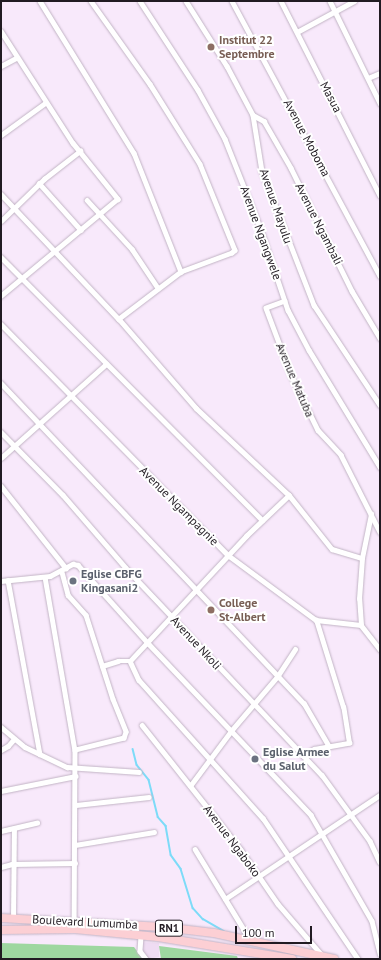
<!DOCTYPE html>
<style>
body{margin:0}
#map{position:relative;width:381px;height:960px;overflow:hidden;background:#f8e9fb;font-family:"PT Sans",sans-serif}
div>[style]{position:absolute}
.built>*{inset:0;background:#efdcf3}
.green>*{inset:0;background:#9ed7a0}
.stream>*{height:1.5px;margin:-0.75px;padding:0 0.75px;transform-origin:0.75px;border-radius:0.75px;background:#7ddbf8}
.roads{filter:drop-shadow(0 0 1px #c2b4c5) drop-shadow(0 0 1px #c2b4c5)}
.minor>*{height:4.5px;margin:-2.25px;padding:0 2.25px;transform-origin:2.25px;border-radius:2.25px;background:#fff}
.trunk>*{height:8px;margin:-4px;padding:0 4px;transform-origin:4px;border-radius:4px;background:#fccfd4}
.dots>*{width:11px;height:11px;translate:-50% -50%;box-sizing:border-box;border:2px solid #fff;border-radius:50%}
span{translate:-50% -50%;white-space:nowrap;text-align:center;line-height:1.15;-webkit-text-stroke:4px #fff;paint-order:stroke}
.shield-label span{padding:1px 3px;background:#fff;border:1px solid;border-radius:3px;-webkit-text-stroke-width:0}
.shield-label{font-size:11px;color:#211b22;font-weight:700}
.education-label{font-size:12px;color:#785e54;font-weight:700}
.left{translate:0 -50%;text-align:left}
.street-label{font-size:12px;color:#211b22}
.worship-label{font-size:12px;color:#5b616d;font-weight:700}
.frame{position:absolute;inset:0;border:2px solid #211b22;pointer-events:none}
.scale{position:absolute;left:235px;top:926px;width:77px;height:18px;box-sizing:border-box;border:2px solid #211b22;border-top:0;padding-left:5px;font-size:12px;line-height:14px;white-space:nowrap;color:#211b22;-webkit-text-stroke:3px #fff;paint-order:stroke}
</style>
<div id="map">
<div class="built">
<i style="clip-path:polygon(140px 942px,159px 943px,159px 957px,148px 959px,142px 953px)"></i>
</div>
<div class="green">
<i style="clip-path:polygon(1px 943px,134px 947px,143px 959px,1px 959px)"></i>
<i style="clip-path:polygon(159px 946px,237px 956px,238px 959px,161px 959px)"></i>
</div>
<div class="stream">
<i style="left:133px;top:749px;width:16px;rotate:76deg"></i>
<i style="left:137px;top:765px;width:19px;rotate:51deg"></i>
<i style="left:149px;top:780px;width:38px;rotate:76deg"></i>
<i style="left:158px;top:817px;width:12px;rotate:48deg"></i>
<i style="left:166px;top:826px;width:29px;rotate:80deg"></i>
<i style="left:171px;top:855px;width:17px;rotate:54deg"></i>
<i style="left:181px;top:869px;width:41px;rotate:72.9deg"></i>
<i style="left:193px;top:908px;width:15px;rotate:48deg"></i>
<i style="left:203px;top:919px;width:24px;rotate:30deg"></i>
</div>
<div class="roads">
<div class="minor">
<i style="left:40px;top:1px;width:179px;rotate:58.3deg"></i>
<i style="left:134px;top:153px;width:128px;rotate:68.4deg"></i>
<i style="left:91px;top:1px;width:102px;rotate:54.6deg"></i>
<i style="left:150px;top:84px;width:94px;rotate:58deg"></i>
<i style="left:200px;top:164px;width:93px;rotate:67.9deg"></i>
<i style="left:235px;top:250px;width:4px;rotate:135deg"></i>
<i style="left:232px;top:253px;width:54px;rotate:159.6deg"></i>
<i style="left:181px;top:272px;width:78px;rotate:142.8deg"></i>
<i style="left:140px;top:1px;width:106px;rotate:56.9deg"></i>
<i style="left:198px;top:90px;width:56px;rotate:61.1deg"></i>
<i style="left:225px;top:139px;width:95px;rotate:68.3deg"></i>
<i style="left:260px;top:227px;width:88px;rotate:71.4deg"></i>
<i style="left:288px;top:310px;width:45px;rotate:62.3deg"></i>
<i style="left:309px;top:350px;width:137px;rotate:58.7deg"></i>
<i style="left:186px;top:1px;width:77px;rotate:57.8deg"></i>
<i style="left:227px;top:66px;width:55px;rotate:62deg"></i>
<i style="left:253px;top:115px;width:57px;rotate:80.9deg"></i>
<i style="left:262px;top:171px;width:144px;rotate:68.8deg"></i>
<i style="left:314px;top:305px;width:120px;rotate:56.6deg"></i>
<i style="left:232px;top:1px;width:312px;rotate:61.7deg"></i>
<i style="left:281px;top:1px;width:218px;rotate:63deg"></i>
<i style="left:330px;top:1px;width:114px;rotate:63.9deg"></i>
<i style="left:1px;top:31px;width:133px;rotate:57.3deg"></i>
<i style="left:73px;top:143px;width:72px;rotate:51.2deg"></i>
<i style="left:118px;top:199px;width:152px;rotate:140.3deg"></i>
<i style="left:297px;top:32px;width:65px;rotate:-28.5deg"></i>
<i style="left:1px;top:66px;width:17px;rotate:-28deg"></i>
<i style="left:368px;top:78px;width:13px;rotate:-23deg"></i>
<i style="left:253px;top:115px;width:13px;rotate:29deg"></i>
<i style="left:264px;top:121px;width:54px;rotate:60.1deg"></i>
<i style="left:291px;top:168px;width:137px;rotate:63.6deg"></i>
<i style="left:352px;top:291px;width:55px;rotate:59.2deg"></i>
<i style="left:1px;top:135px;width:54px;rotate:-36deg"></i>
<i style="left:39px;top:183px;width:63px;rotate:48.2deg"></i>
<i style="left:1px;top:194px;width:172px;rotate:46.7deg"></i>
<i style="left:119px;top:319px;width:118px;rotate:49.1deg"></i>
<i style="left:196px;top:408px;width:127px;rotate:43.1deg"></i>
<i style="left:289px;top:495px;width:69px;rotate:51.5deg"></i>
<i style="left:332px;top:549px;width:31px;rotate:17deg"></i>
<i style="left:87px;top:200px;width:67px;rotate:47.4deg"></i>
<i style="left:132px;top:249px;width:47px;rotate:56.3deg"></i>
<i style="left:1px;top:221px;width:60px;rotate:-44.3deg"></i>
<i style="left:44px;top:179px;width:46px;rotate:-37.9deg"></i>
<i style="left:1px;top:257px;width:371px;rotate:45.2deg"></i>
<i style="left:285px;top:301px;width:20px;rotate:160deg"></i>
<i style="left:266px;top:308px;width:74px;rotate:69.4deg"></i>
<i style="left:292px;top:377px;width:59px;rotate:63.9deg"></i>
<i style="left:318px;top:430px;width:34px;rotate:47deg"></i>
<i style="left:341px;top:455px;width:86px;rotate:63.1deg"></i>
<i style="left:1px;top:324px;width:324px;rotate:45.5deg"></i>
<i style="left:228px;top:555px;width:109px;rotate:36.5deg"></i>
<i style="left:316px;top:620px;width:45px;rotate:6.3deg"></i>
<i style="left:361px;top:625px;width:31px;rotate:52deg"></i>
<i style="left:1px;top:383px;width:441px;rotate:46.6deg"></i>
<i style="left:304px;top:703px;width:50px;rotate:59.8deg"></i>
<i style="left:1px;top:432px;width:88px;rotate:45.5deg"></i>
<i style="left:63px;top:495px;width:96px;rotate:49.2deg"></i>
<i style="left:126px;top:568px;width:285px;rotate:46.6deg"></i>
<i style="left:322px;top:775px;width:82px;rotate:54deg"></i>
<i style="left:370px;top:841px;width:23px;rotate:65deg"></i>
<i style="left:1px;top:458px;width:141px;rotate:-41.8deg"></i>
<i style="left:1px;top:486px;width:105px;rotate:51.6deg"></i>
<i style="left:62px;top:572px;width:24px;rotate:75deg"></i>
<i style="left:68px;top:595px;width:27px;rotate:48deg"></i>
<i style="left:86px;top:615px;width:88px;rotate:72.2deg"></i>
<i style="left:113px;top:699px;width:35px;rotate:68deg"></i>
<i style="left:126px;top:732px;width:6px;rotate:108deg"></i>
<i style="left:124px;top:738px;width:50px;rotate:166.2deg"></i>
<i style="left:45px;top:577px;width:176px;rotate:80.2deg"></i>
<i style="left:75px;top:750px;width:171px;rotate:90.3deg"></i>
<i style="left:8px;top:580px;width:177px;rotate:79.6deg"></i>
<i style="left:1px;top:581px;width:49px;rotate:-5.8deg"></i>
<i style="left:50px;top:576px;width:26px;rotate:-28deg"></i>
<i style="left:73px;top:564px;width:5px;rotate:11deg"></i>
<i style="left:78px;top:565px;width:105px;rotate:48.1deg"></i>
<i style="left:148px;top:643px;width:237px;rotate:46.5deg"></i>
<i style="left:311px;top:815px;width:122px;rotate:60.1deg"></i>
<i style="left:372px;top:921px;width:34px;rotate:76deg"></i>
<i style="left:361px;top:625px;width:26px;rotate:-94deg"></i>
<i style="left:359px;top:599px;width:41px;rotate:-85.8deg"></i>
<i style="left:362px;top:558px;width:45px;rotate:-78.4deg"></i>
<i style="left:130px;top:661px;width:21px;rotate:65deg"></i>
<i style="left:139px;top:680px;width:186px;rotate:48.1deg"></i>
<i style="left:263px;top:818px;width:170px;rotate:56deg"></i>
<i style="left:130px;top:661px;width:171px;rotate:-47.1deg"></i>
<i style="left:246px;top:536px;width:59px;rotate:-43.6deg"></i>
<i style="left:102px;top:666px;width:17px;rotate:-17deg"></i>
<i style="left:118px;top:661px;width:12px"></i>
<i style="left:142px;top:725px;width:159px;rotate:51.6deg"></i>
<i style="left:241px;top:850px;width:65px;rotate:55.6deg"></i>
<i style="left:278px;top:904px;width:67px;rotate:49.2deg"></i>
<i style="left:1px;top:727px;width:31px;rotate:40deg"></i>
<i style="left:25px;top:747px;width:47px;rotate:25.5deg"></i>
<i style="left:67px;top:767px;width:72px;rotate:4deg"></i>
<i style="left:1px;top:750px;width:8px;rotate:-30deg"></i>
<i style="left:8px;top:746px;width:9px;rotate:-49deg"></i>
<i style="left:303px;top:756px;width:13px;rotate:-32deg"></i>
<i style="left:314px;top:749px;width:36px;rotate:-10deg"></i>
<i style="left:349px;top:743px;width:36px;rotate:-99deg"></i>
<i style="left:343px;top:707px;width:91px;rotate:-107.2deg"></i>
<i style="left:190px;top:786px;width:69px;rotate:-53.3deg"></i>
<i style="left:231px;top:731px;width:71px;rotate:-49.6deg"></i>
<i style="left:277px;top:677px;width:33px;rotate:-57deg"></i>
<i style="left:1px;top:791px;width:76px;rotate:-11.3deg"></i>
<i style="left:76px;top:805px;width:73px;rotate:-6.3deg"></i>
<i style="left:1px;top:831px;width:37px;rotate:-13deg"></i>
<i style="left:75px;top:845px;width:80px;rotate:-9.3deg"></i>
<i style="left:195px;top:849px;width:108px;rotate:58.7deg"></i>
<i style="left:1px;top:867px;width:11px;rotate:-15deg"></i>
<i style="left:12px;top:864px;width:63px;rotate:-0.9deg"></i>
<i style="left:225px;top:899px;width:187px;rotate:-33.9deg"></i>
<i style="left:13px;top:919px;width:90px;rotate:-89.4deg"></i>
<i style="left:141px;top:936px;width:15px;rotate:94deg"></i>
<i style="left:140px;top:951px;width:10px;rotate:53deg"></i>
</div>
<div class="trunk">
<i style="left:1px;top:918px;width:162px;rotate:3.2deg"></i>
<i style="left:163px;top:927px;width:51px;rotate:6.7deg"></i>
<i style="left:214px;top:933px;width:123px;rotate:12.2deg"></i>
<i style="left:1px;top:930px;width:74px;rotate:-0.8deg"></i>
<i style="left:75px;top:929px;width:83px;rotate:5.5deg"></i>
<i style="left:158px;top:937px;width:136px;rotate:9.3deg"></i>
</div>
</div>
<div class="dots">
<i style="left:211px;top:47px;background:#8d6e63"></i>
<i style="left:73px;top:581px;background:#6b7280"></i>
<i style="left:211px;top:610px;background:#8d6e63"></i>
<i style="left:255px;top:759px;background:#6b7280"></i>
</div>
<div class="shield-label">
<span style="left:169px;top:928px">RN1</span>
</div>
<div class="education-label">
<span class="left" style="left:219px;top:47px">Institut 22<br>Septembre</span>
<span class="left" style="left:219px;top:610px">College<br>St-Albert</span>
</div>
<div class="street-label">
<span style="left:331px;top:97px;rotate:62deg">Masua</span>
<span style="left:307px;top:138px;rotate:62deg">Avenue Moboma</span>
<span style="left:276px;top:206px;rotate:71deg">Avenue Mayulu</span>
<span style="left:319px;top:224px;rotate:63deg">Avenue Ngambali</span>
<span style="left:261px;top:233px;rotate:70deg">Avenue Ngangwele</span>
<span style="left:295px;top:380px;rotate:67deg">Avenue Matuba</span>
<span style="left:179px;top:506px;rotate:45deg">Avenue Ngampagnie</span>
<span style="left:196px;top:643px;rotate:47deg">Avenue Nkoli</span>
<span style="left:232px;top:841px;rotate:53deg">Avenue Ngaboko</span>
<span style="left:85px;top:922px;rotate:3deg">Boulevard Lumumba</span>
</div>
<div class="worship-label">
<span class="left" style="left:81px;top:581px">Eglise CBFG<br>Kingasani2</span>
<span class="left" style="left:263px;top:759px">Eglise Armee<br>du Salut</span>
</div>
<div class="frame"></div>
<div class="scale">100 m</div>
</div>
